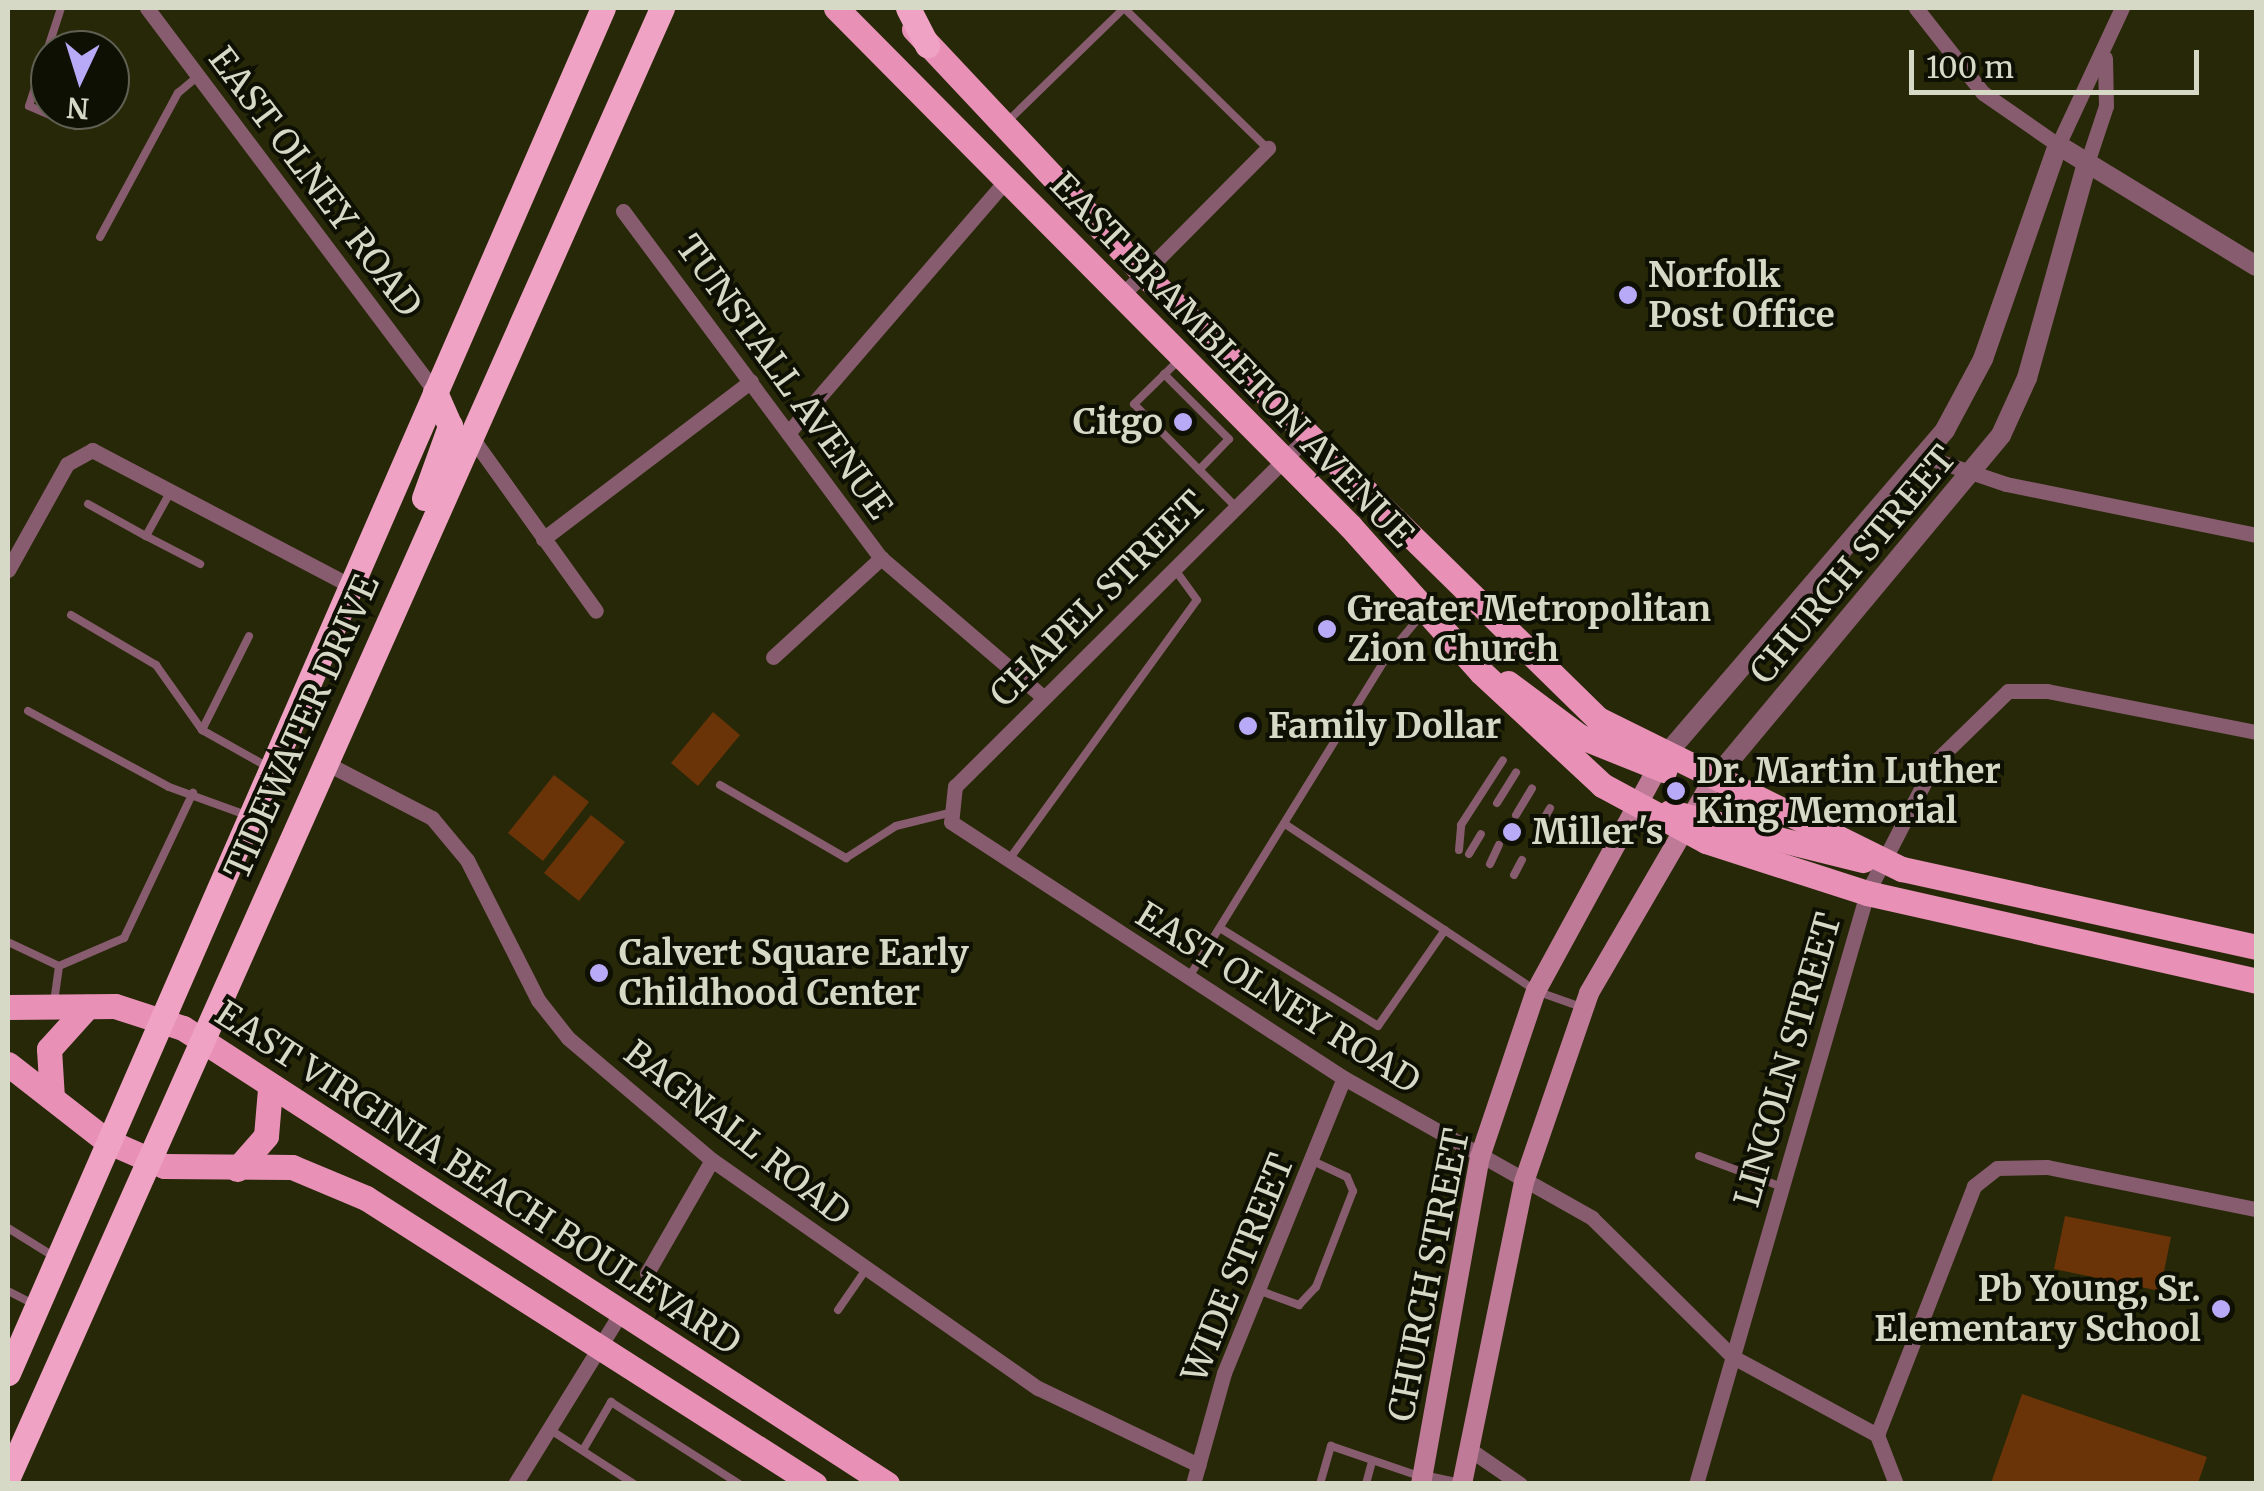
<!DOCTYPE html>
<style>
body{margin:0}
#map{position:relative;width:2264px;height:1491px;overflow:hidden;background:#262808;font-family:Merriweather,serif}
div>[style]{position:absolute}
.green>*{inset:0;background:#6a3408}
.service>*{height:8px;margin:-4px;padding:0 4px;transform-origin:4px;border-radius:4px;background:#875c6e}
.minor>*{height:15px;margin:-7.5px;padding:0 7.5px;transform-origin:7.5px;border-radius:7.5px;background:#875c6e}
.tertiary>*{height:20px;margin:-10px;padding:0 10px;transform-origin:10px;border-radius:10px;background:#875c6e}
.secondary>*{height:20px;margin:-10px;padding:0 10px;transform-origin:10px;border-radius:10px;background:#be7a97}
.primary>*{height:25px;margin:-12.5px;padding:0 12.5px;transform-origin:12.5px;border-radius:12.5px;background:#e890b6}
.trunk>*{height:25px;margin:-12.5px;padding:0 12.5px;transform-origin:12.5px;border-radius:12.5px;background:#efa2c3}
.dots>*{width:28px;height:28px;translate:-50% -50%;box-sizing:border-box;border:5px solid #0f1004;border-radius:50%}
span{translate:-50% -50%;white-space:nowrap;text-align:center;line-height:1.15;-webkit-text-stroke:8px #0f1004;paint-order:stroke}
.street-label{font-size:35px;color:#d7d9c7}
.poi-label{font-size:35px;color:#d7d9c7;font-weight:700}
.left{translate:0 -50%;text-align:left}
.right{translate:-100% -50%;text-align:right}
.frame{position:absolute;inset:0;border:10px solid #d7d9c7;pointer-events:none}
.north{position:absolute;left:30px;top:30px;width:100px;height:100px;box-sizing:border-box;background:#0f1004;border:2px solid #5f6052;border-radius:50%;rotate:184deg;font-size:28px;font-weight:700;line-height:40px;text-align:center;color:#d7d9c7}
.north::after{content:'';display:block;margin:auto;width:35px;height:45px;background:#b9aaf7;clip-path:polygon(50% 0,100% 100%,50% 72%,0 100%)}
.scale{position:absolute;left:1909px;top:50px;width:290px;height:45px;box-sizing:border-box;border:5px solid #d7d9c7;border-top:0;padding-left:12px;font-size:30px;line-height:35px;white-space:nowrap;color:#d7d9c7;-webkit-text-stroke:8px #0f1004;paint-order:stroke}
</style>
<div id="map">
<div class="green">
<i style="clip-path:polygon(713px 712px,740px 735px,698px 786px,671px 763px)"></i>
<i style="clip-path:polygon(554px 775px,589px 802px,543px 861px,508px 833px)"></i>
<i style="clip-path:polygon(591px 815px,625px 842px,579px 901px,544px 873px)"></i>
<i style="clip-path:polygon(2065px 1216px,2171px 1237px,2160px 1291px,2054px 1269px)"></i>
<i style="clip-path:polygon(2022px 1394px,2207px 1457px,2198px 1483px,1991px 1483px)"></i>
</div>
<div class="service">
<i style="left:61px;top:8px;width:103px;rotate:108.1deg"></i>
<i style="left:29px;top:106px;width:51px;rotate:23.1deg"></i>
<i style="left:1009px;top:120px;width:161px;rotate:-44.2deg"></i>
<i style="left:1124px;top:8px;width:200px;rotate:44.4deg"></i>
<i style="left:100px;top:237px;width:164px;rotate:-61.6deg"></i>
<i style="left:178px;top:93px;width:26px;rotate:-40deg"></i>
<i style="left:1179px;top:360px;width:63px;rotate:135.6deg"></i>
<i style="left:1134px;top:404px;width:142px;rotate:45.3deg"></i>
<i style="left:1164px;top:374px;width:92px;rotate:45deg"></i>
<i style="left:1229px;top:439px;width:43px;rotate:134.1deg"></i>
<i style="left:172px;top:489px;width:54px;rotate:119deg"></i>
<i style="left:146px;top:536px;width:61px;rotate:27.4deg"></i>
<i style="left:88px;top:504px;width:66px;rotate:28.9deg"></i>
<i style="left:71px;top:615px;width:99px;rotate:30.5deg"></i>
<i style="left:156px;top:665px;width:80px;rotate:54.7deg"></i>
<i style="left:202px;top:730px;width:76px;rotate:29.3deg"></i>
<i style="left:28px;top:711px;width:160px;rotate:28.3deg"></i>
<i style="left:169px;top:787px;width:82px;rotate:20deg"></i>
<i style="left:202px;top:730px;width:105px;rotate:-63.4deg"></i>
<i style="left:720px;top:785px;width:146px;rotate:30.1deg"></i>
<i style="left:846px;top:858px;width:59px;rotate:-32.6deg"></i>
<i style="left:896px;top:826px;width:55px;rotate:-13.8deg"></i>
<i style="left:1497px;top:803px;width:36px;rotate:-58deg"></i>
<i style="left:1516px;top:815px;width:31px;rotate:-59deg"></i>
<i style="left:1285px;top:824px;width:301px;rotate:33.6deg"></i>
<i style="left:1536px;top:991px;width:51px;rotate:19.5deg"></i>
<i style="left:1538px;top:829px;width:24px;rotate:-60deg"></i>
<i style="left:1459px;top:850px;width:25px;rotate:-85deg"></i>
<i style="left:1461px;top:825px;width:77px;rotate:-57.1deg"></i>
<i style="left:1469px;top:854px;width:23px;rotate:-59deg"></i>
<i style="left:1008px;top:861px;width:322px;rotate:-54.1deg"></i>
<i style="left:1197px;top:600px;width:39px;rotate:-126deg"></i>
<i style="left:1490px;top:864px;width:21px;rotate:-65deg"></i>
<i style="left:1514px;top:875px;width:17px;rotate:-62deg"></i>
<i style="left:1220px;top:928px;width:186px;rotate:31.8deg"></i>
<i style="left:1378px;top:1026px;width:117px;rotate:-55.1deg"></i>
<i style="left:8px;top:942px;width:56px;rotate:25.2deg"></i>
<i style="left:59px;top:966px;width:71px;rotate:-23.3deg"></i>
<i style="left:124px;top:938px;width:161px;rotate:-64.6deg"></i>
<i style="left:1189px;top:977px;width:377px;rotate:-58.3deg"></i>
<i style="left:1387px;top:656px;width:56px;rotate:-50.1deg"></i>
<i style="left:54px;top:1002px;width:36px;rotate:-82deg"></i>
<i style="left:1699px;top:1156px;width:89px;rotate:20.5deg"></i>
<i style="left:8px;top:1228px;width:53px;rotate:31.9deg"></i>
<i style="left:1258px;top:1290px;width:44px;rotate:20.1deg"></i>
<i style="left:1299px;top:1305px;width:25px;rotate:-47deg"></i>
<i style="left:1316px;top:1287px;width:103px;rotate:-68.9deg"></i>
<i style="left:1353px;top:1191px;width:15px;rotate:-113deg"></i>
<i style="left:1347px;top:1177px;width:38px;rotate:-155deg"></i>
<i style="left:8px;top:1291px;width:28px;rotate:27deg"></i>
<i style="left:838px;top:1310px;width:51px;rotate:-55.4deg"></i>
<i style="left:549px;top:1429px;width:101px;rotate:32.9deg"></i>
<i style="left:583px;top:1450px;width:56px;rotate:-59.7deg"></i>
<i style="left:611px;top:1402px;width:152px;rotate:32.6deg"></i>
<i style="left:1320px;top:1484px;width:40px;rotate:-74deg"></i>
<i style="left:1331px;top:1446px;width:93px;rotate:18.8deg"></i>
<i style="left:1366px;top:1484px;width:24px;rotate:-75deg"></i>
</div>
<div class="minor">
<i style="left:147px;top:8px;width:480px;rotate:53.1deg"></i>
<i style="left:1916px;top:8px;width:108px;rotate:51.8deg"></i>
<i style="left:1983px;top:93px;width:91px;rotate:34.7deg"></i>
<i style="left:2058px;top:145px;width:151px;rotate:-65deg"></i>
<i style="left:2087px;top:163px;width:60px;rotate:-71.6deg"></i>
<i style="left:2106px;top:106px;width:48px;rotate:-91.2deg"></i>
<i style="left:623px;top:211px;width:432px;rotate:53.4deg"></i>
<i style="left:881px;top:558px;width:213px;rotate:40.6deg"></i>
<i style="left:1121px;top:296px;width:209px;rotate:-45.2deg"></i>
<i style="left:788px;top:433px;width:334px;rotate:-49.2deg"></i>
<i style="left:470px;top:435px;width:216px;rotate:54.4deg"></i>
<i style="left:1307px;top:437px;width:496px;rotate:135.2deg"></i>
<i style="left:955px;top:786px;width:36px;rotate:96deg"></i>
<i style="left:951px;top:822px;width:469px;rotate:33.1deg"></i>
<i style="left:1344px;top:1078px;width:285px;rotate:29.4deg"></i>
<i style="left:1592px;top:1218px;width:198px;rotate:44.6deg"></i>
<i style="left:1733px;top:1357px;width:164px;rotate:28.4deg"></i>
<i style="left:1877px;top:1435px;width:53px;rotate:68.8deg"></i>
<i style="left:1926px;top:457px;width:84px;rotate:18.6deg"></i>
<i style="left:2006px;top:484px;width:255px;rotate:11.5deg"></i>
<i style="left:543px;top:539px;width:261px;rotate:-37.2deg"></i>
<i style="left:8px;top:570px;width:121px;rotate:-60.9deg"></i>
<i style="left:67px;top:464px;width:29px;rotate:-29deg"></i>
<i style="left:92px;top:450px;width:295px;rotate:27.7deg"></i>
<i style="left:773px;top:657px;width:147px;rotate:-42.5deg"></i>
<i style="left:324px;top:762px;width:122px;rotate:27.4deg"></i>
<i style="left:432px;top:818px;width:55px;rotate:50.2deg"></i>
<i style="left:467px;top:860px;width:157px;rotate:63.1deg"></i>
<i style="left:538px;top:1000px;width:48px;rotate:51.7deg"></i>
<i style="left:568px;top:1038px;width:189px;rotate:40.3deg"></i>
<i style="left:712px;top:1160px;width:398px;rotate:35deg"></i>
<i style="left:1038px;top:1388px;width:178px;rotate:25.6deg"></i>
<i style="left:647px;top:1273px;width:130px;rotate:-60.1deg"></i>
<i style="left:1877px;top:1435px;width:267px;rotate:-68.7deg"></i>
<i style="left:1974px;top:1186px;width:29px;rotate:-38deg"></i>
<i style="left:1997px;top:1168px;width:50px;rotate:-1.1deg"></i>
<i style="left:2047px;top:1167px;width:213px;rotate:11.4deg"></i>
<i style="left:1469px;top:1449px;width:62px;rotate:34.5deg"></i>
<i style="left:1423px;top:1478px;width:29px;rotate:12deg"></i>
<i style="left:515px;top:1484px;width:200px;rotate:-58.3deg"></i>
<i style="left:1193px;top:1484px;width:115px;rotate:-74.4deg"></i>
<i style="left:1224px;top:1373px;width:318px;rotate:-67.9deg"></i>
<i style="left:1696px;top:1484px;width:615px;rotate:-73.86deg"></i>
<i style="left:1867px;top:893px;width:148px;rotate:-62.6deg"></i>
<i style="left:1935px;top:762px;width:102px;rotate:-44.2deg"></i>
<i style="left:2008px;top:691px;width:39px"></i>
<i style="left:2047px;top:691px;width:213px;rotate:11.1deg"></i>
</div>
<div class="tertiary">
<i style="left:1664px;top:757px;width:431px;rotate:-49.3deg"></i>
<i style="left:1945px;top:430px;width:81px;rotate:-61.8deg"></i>
<i style="left:1983px;top:359px;width:227px;rotate:-70.7deg"></i>
<i style="left:2058px;top:145px;width:232px;rotate:31.4deg"></i>
<i style="left:1712px;top:782px;width:452px;rotate:-50.2deg"></i>
<i style="left:2001px;top:435px;width:63px;rotate:-65.5deg"></i>
<i style="left:2027px;top:378px;width:223px;rotate:-74.4deg"></i>
</div>
<div class="secondary">
<i style="left:1421px;top:1484px;width:332px;rotate:-79.8deg"></i>
<i style="left:1480px;top:1157px;width:175px;rotate:-71.4deg"></i>
<i style="left:1536px;top:991px;width:265px;rotate:-61.4deg"></i>
<i style="left:1462px;top:1484px;width:308px;rotate:-78.4deg"></i>
<i style="left:1524px;top:1182px;width:200px;rotate:-71deg"></i>
<i style="left:1589px;top:993px;width:244px;rotate:-59.8deg"></i>
</div>
<div class="primary">
<i style="left:836px;top:8px;width:730px;rotate:45.22deg"></i>
<i style="left:1350px;top:526px;width:196px;rotate:48.1deg"></i>
<i style="left:1481px;top:672px;width:166px;rotate:43deg"></i>
<i style="left:1602px;top:785px;width:118px;rotate:28.3deg"></i>
<i style="left:1706px;top:841px;width:169px;rotate:17.9deg"></i>
<i style="left:1867px;top:893px;width:399px;rotate:12.7deg"></i>
<i style="left:914px;top:29px;width:335px;rotate:46.8deg"></i>
<i style="left:1143px;top:273px;width:637px;rotate:44.43deg"></i>
<i style="left:1598px;top:719px;width:339px;rotate:26.3deg"></i>
<i style="left:1902px;top:869px;width:362px;rotate:12.4deg"></i>
<i style="left:1508px;top:683px;width:89px;rotate:36.7deg"></i>
<i style="left:1579px;top:736px;width:92px;rotate:21.8deg"></i>
<i style="left:1670px;top:812px;width:199px;rotate:14deg"></i>
<i style="left:8px;top:1007px;width:107px;rotate:-0.5deg"></i>
<i style="left:115px;top:1006px;width:71px;rotate:17.9deg"></i>
<i style="left:183px;top:1028px;width:839px;rotate:32.93deg"></i>
<i style="left:8px;top:1064px;width:125px;rotate:37.9deg"></i>
<i style="left:107px;top:1141px;width:62px;rotate:23.7deg"></i>
<i style="left:164px;top:1166px;width:128px;rotate:0.4deg"></i>
<i style="left:292px;top:1167px;width:80px;rotate:22.7deg"></i>
<i style="left:366px;top:1198px;width:532px;rotate:32.55deg"></i>
<i style="left:52px;top:1098px;width:49px;rotate:-93.5deg"></i>
<i style="left:49px;top:1049px;width:57px;rotate:-47.9deg"></i>
<i style="left:237px;top:1169px;width:44px;rotate:-48.7deg"></i>
<i style="left:266px;top:1136px;width:47px;rotate:-85.1deg"></i>
</div>
<div class="trunk">
<i style="left:908px;top:8px;width:42px;rotate:62.8deg"></i>
<i style="left:424px;top:498px;width:77px;rotate:-70.1deg"></i>
<i style="left:450px;top:426px;width:37px;rotate:-114deg"></i>
<i style="left:8px;top:1373px;width:1489px;rotate:-66.45deg"></i>
<i style="left:8px;top:1477px;width:1608px;rotate:-66deg"></i>
</div>
<div class="dots">
<i style="left:1628px;top:295px;background:#b9aaf7"></i>
<i style="left:1183px;top:422px;background:#b9aaf7"></i>
<i style="left:1327px;top:629px;background:#b9aaf7"></i>
<i style="left:1248px;top:726px;background:#b9aaf7"></i>
<i style="left:1676px;top:791px;background:#b9aaf7"></i>
<i style="left:1512px;top:832px;background:#b9aaf7"></i>
<i style="left:599px;top:973px;background:#b9aaf7"></i>
<i style="left:2221px;top:1309px;background:#b9aaf7"></i>
</div>
<div class="street-label">
<span style="left:315px;top:182px;rotate:53deg">EAST OLNEY ROAD</span>
<span style="left:1232px;top:360px;rotate:46deg">EAST BRAMBLETON AVENUE</span>
<span style="left:784px;top:377px;rotate:54deg">TUNSTALL AVENUE</span>
<span style="left:1853px;top:565px;rotate:-50deg">CHURCH STREET</span>
<span style="left:1098px;top:599px;rotate:-45deg">CHAPEL STREET</span>
<span style="left:302px;top:727px;rotate:-66deg">TIDEWATER DRIVE</span>
<span style="left:1278px;top:998px;rotate:32deg">EAST OLNEY ROAD</span>
<span style="left:1788px;top:1060px;rotate:-74deg">LINCOLN STREET</span>
<span style="left:737px;top:1133px;rotate:38deg">BAGNALL ROAD</span>
<span style="left:478px;top:1178px;rotate:33deg">EAST VIRGINIA BEACH BOULEVARD</span>
<span style="left:1238px;top:1268px;rotate:-68deg">WIDE STREET</span>
<span style="left:1429px;top:1275px;rotate:-79deg">CHURCH STREET</span>
</div>
<div class="poi-label">
<span class="left" style="left:1648px;top:295px">Norfolk<br>Post Office</span>
<span class="right" style="left:1163px;top:422px">Citgo</span>
<span class="left" style="left:1347px;top:629px">Greater Metropolitan<br>Zion Church</span>
<span class="left" style="left:1268px;top:726px">Family Dollar</span>
<span class="left" style="left:1696px;top:791px">Dr. Martin Luther<br>King Memorial</span>
<span class="left" style="left:1532px;top:832px">Miller's</span>
<span class="left" style="left:619px;top:973px">Calvert Square Early<br>Childhood Center</span>
<span class="right" style="left:2201px;top:1309px">Pb Young, Sr.<br>Elementary School</span>
</div>
<div class="frame"></div>
<div class="north">N</div>
<div class="scale">100 m</div>
</div>
